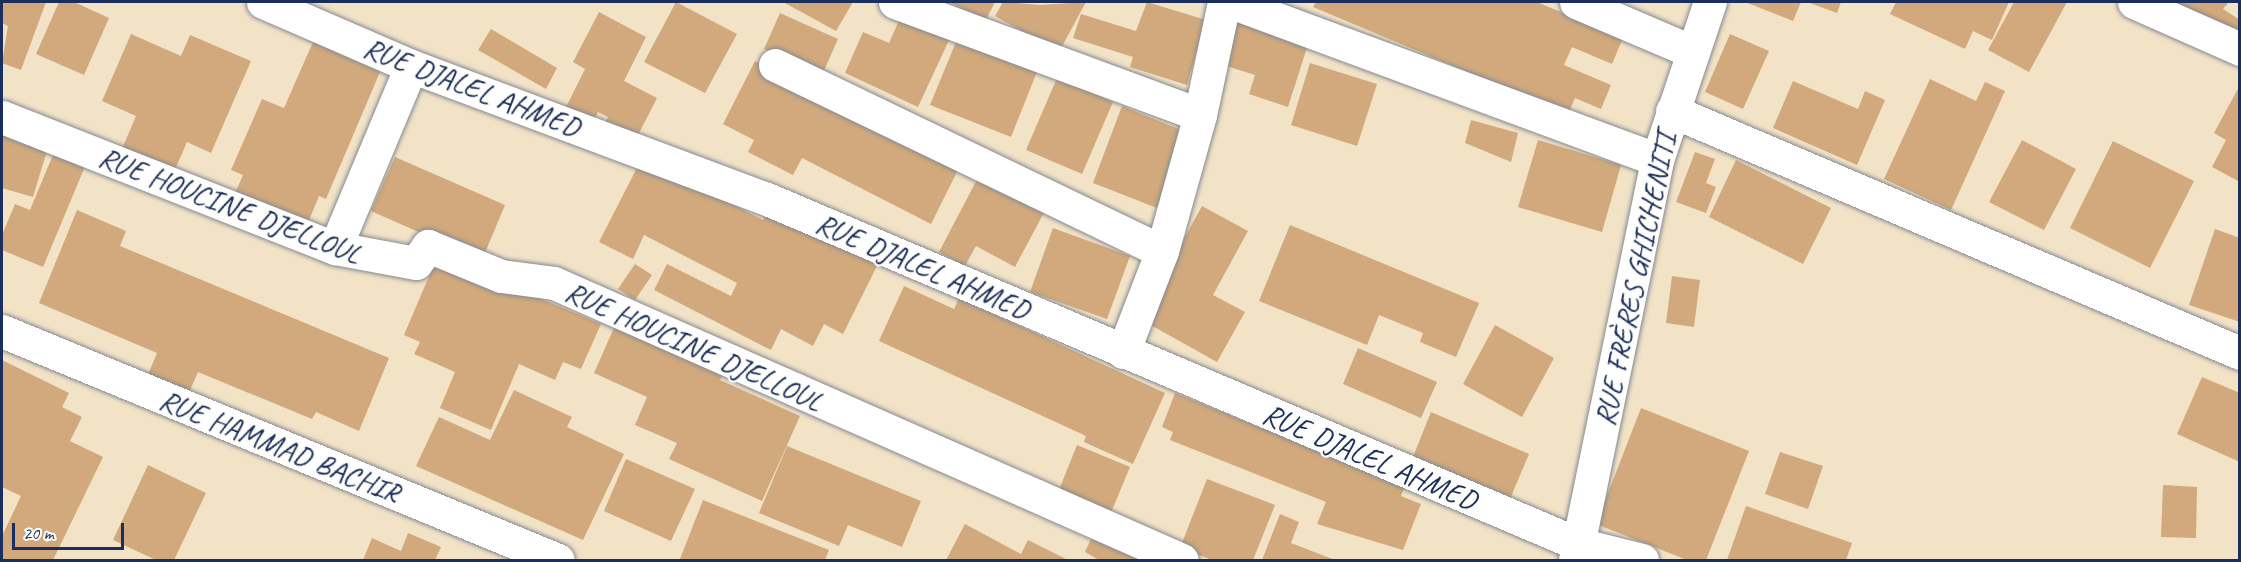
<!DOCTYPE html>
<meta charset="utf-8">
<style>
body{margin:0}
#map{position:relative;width:2241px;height:562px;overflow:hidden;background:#f2e3c7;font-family:Caveat,sans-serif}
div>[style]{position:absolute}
.building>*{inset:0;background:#d1a97c}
.roads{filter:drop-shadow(0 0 2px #868992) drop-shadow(0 0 2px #868992)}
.street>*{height:33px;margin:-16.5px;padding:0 16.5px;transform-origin:16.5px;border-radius:16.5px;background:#fff}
span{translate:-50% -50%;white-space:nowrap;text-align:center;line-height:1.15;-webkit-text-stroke:4.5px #fdfcf7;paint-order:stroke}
.street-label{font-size:30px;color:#1b2f5e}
.frame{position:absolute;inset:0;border:3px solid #1b2f5e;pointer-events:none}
.scale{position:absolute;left:12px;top:523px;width:112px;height:27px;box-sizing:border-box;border:3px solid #1b2f5e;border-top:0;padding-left:8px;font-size:18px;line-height:21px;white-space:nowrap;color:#1b2f5e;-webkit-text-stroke:4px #fdfcf7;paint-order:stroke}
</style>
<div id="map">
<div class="building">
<i style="clip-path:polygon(2px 2px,46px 2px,21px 70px,2px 63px,8px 26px,2px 23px)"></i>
<i style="clip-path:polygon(59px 2px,74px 2px,109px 18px,84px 75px,36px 54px)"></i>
<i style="clip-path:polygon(676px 2px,737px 34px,705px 93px,644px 62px)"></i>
<i style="clip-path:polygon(783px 2px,853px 2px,836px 31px)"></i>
<i style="clip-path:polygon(949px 2px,995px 2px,986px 20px)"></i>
<i style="clip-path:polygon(1003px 2px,1040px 5px,1086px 2px,1059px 52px,995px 16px)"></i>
<i style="clip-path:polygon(1147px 2px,1206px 20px,1187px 85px,1130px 67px,1133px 57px,1073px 38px,1081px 14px,1136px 31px)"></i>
<i style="clip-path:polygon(1316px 2px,1537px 2px,1623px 38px,1612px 64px,1572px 47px,1564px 65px,1611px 85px,1601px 109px,1575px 98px,1568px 114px,1313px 7px)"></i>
<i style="clip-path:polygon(1745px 2px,1801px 2px,1793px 21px)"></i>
<i style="clip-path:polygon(1807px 2px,1841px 2px,1837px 13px)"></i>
<i style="clip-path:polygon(1896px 2px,2009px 2px,1992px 40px,1973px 31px,1965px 49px,1890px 14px)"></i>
<i style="clip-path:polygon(2014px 2px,2067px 2px,2029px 72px,1988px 50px)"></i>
<i style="clip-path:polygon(2174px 2px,2229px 2px,2223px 9px,2240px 20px,2240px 49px)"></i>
<i style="clip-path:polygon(1237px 11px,1311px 35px,1288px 107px,1249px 94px,1255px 75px,1220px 64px)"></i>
<i style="clip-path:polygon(599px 12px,646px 37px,624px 81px,657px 98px,635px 141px,604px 125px,608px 117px,598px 112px,590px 127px,563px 113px,585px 69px,573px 62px)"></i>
<i style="clip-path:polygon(780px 13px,838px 39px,822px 75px,764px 49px)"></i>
<i style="clip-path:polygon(901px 16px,950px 38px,918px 107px,845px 73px,863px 32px,889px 43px)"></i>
<i style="clip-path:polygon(491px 29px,557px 68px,546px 89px,478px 50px)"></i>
<i style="clip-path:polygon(131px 34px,181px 56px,190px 35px,251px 61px,211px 153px,187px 142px,173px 174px,121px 151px,136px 116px,102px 101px)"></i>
<i style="clip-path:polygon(1730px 34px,1769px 51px,1743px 109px,1705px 92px)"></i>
<i style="clip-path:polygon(958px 37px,1038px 69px,1011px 137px,930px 105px)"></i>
<i style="clip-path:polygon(313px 42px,380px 72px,326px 199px,319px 196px,307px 225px,235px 193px,243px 175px,231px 170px,262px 99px,284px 108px)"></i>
<i style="clip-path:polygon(755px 61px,960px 166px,931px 224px,802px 158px,793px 175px,748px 152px,754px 140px,723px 124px)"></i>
<i style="clip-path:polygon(1310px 63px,1377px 84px,1357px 146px,1291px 125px)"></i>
<i style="clip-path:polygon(1057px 78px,1113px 102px,1082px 174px,1026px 150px)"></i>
<i style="clip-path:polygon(1930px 79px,1976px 101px,1985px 82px,2005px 91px,1951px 210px,1884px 179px)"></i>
<i style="clip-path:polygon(1793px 81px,1858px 109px,1865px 91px,1885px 100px,1857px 165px,1773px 128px)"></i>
<i style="clip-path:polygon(2240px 85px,2240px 182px,2212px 167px,2226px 140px,2214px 133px)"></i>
<i style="clip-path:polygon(1122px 106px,1186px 132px,1157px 208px,1093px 183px)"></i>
<i style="clip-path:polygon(1471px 120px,1518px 133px,1511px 162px,1465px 143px)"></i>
<i style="clip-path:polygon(2px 129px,49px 144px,33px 197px,2px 188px)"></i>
<i style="clip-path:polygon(1538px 140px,1621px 165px,1602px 232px,1518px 207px)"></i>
<i style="clip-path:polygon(2022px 140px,2076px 169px,2044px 230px,1989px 202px)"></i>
<i style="clip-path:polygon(2113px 141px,2194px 181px,2150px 268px,2070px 228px)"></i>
<i style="clip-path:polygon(55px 150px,86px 164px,43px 267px,2px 250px,2px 235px,15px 204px,30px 210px)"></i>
<i style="clip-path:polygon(1695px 152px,1715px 159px,1706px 183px,1716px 187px,1706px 213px,1676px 202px)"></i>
<i style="clip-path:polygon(395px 157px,505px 205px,482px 260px,371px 211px)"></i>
<i style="clip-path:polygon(642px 158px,763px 220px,770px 206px,879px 262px,843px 334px,824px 324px,813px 346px,781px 329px,771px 350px,654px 290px,667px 264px,731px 296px,737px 283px,644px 235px,633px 259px,599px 242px)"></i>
<i style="clip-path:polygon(1736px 160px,1831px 208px,1803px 264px,1709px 217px)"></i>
<i style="clip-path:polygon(982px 170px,1048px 205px,1015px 267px,976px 246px,965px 266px,939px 252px)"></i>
<i style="clip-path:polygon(1202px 206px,1248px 231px,1213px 295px,1245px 312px,1217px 362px,1140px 319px)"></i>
<i style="clip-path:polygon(77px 210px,126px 231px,120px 246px,389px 358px,359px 431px,316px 412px,312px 419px,198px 372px,188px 395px,147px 377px,157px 353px,39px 303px)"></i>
<i style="clip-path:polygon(1290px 225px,1479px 303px,1456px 357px,1420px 342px,1423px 333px,1379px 315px,1367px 345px,1259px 301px)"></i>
<i style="clip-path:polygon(1053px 228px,1130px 256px,1107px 319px,1030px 292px)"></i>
<i style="clip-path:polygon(2215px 229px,2240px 238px,2240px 322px,2189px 305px)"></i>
<i style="clip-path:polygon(438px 255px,601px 324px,581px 369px,563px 362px,555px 380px,519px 364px,491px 430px,440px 408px,455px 372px,414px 354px,420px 342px,404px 335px)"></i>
<i style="clip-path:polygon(635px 264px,652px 275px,635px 300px,618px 289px)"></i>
<i style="clip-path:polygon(1672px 276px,1700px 280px,1694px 327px,1666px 323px)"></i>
<i style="clip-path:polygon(904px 286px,954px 309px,959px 298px,1165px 393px,1133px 464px,1084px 442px,1086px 436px,879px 341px)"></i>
<i style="clip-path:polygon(617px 321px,725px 369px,720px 380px,800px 416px,762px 501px,669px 459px,677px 443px,635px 425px,647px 397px,594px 373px)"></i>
<i style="clip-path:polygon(1495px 325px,1554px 358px,1522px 417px,1463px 384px)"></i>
<i style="clip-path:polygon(1358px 348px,1437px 382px,1421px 418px,1343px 384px)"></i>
<i style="clip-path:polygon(2px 360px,69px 393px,62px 407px,82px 417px,70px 441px,103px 457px,53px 560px,2px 560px,2px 536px,21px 496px,2px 487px)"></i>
<i style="clip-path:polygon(2202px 377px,2240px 393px,2240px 462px,2177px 434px)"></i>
<i style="clip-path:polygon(514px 390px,572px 417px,567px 427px,624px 454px,583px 540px,416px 466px,439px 417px,490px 440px)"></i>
<i style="clip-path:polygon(1175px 393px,1405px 486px,1401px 496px,1421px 504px,1403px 550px,1317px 524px,1326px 502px,1170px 440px,1173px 432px,1162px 427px)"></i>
<i style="clip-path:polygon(1641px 408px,1749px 451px,1706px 560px,1687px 560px,1596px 524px)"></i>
<i style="clip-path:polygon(1431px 412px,1529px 454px,1510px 499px,1413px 457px)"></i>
<i style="clip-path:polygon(1077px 445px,1130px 467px,1107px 522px,1055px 500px)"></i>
<i style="clip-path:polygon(787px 446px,921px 501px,902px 547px,848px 525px,839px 546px,759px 513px)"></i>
<i style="clip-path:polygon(1780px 452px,1823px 466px,1808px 509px,1765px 494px)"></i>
<i style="clip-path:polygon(626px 459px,695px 489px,671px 541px,604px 511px)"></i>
<i style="clip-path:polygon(148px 465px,206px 493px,174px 560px,156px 560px,113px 540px)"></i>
<i style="clip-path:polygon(1207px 479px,1275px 505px,1253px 560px,1212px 560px,1180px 548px)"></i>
<i style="clip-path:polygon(2163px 485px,2197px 487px,2196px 538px,2161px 537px)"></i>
<i style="clip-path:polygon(703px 500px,829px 550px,825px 560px,680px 559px)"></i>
<i style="clip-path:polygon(1746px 506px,1852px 543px,1846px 560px,1727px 560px)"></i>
<i style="clip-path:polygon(1280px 514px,1299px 522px,1291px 543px,1335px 560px,1262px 560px)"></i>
<i style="clip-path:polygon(965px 524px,1021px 554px,1028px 540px,1068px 560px,946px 560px)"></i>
<i style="clip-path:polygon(408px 533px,441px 547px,435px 560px,363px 560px,372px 538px,401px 551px)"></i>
<i style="clip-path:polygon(1091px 539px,1138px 559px,1099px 560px,1085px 552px)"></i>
</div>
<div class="roads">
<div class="street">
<i style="left:263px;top:2px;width:161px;rotate:23.4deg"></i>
<i style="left:411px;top:66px;width:380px;rotate:20.5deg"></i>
<i style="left:767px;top:199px;width:881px;rotate:23.04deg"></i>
<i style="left:1578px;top:544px;width:66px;rotate:14deg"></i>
<i style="left:895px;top:2px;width:325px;rotate:20.3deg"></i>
<i style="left:1200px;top:115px;width:116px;rotate:-78deg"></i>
<i style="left:1231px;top:2px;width:454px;rotate:20.3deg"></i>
<i style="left:1576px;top:2px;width:127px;rotate:23.1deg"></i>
<i style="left:2134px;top:2px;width:116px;rotate:23.9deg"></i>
<i style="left:775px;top:65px;width:429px;rotate:25.7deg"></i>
<i style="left:1162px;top:251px;width:141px;rotate:-74.4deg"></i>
<i style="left:1672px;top:111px;width:617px;rotate:23.08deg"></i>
<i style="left:2px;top:117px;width:358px;rotate:21.5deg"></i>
<i style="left:335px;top:248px;width:82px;rotate:10.5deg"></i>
<i style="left:416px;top:263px;width:21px;rotate:-55deg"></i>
<i style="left:428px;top:246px;width:79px;rotate:22.3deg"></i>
<i style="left:501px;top:276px;width:53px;rotate:7.5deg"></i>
<i style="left:554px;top:283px;width:686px;rotate:23.8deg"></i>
<i style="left:335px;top:248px;width:197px;rotate:-67.3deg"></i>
<i style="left:2px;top:331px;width:601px;rotate:22.39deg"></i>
<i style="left:1123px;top:352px;width:108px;rotate:-68.9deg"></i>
<i style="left:1575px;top:560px;width:408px;rotate:-78.4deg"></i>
<i style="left:1657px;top:160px;width:167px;rotate:-71.5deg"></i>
</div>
</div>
<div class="street-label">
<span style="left:472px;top:87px;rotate:21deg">RUE DJALEL AHMED</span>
<span style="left:230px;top:205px;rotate:21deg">RUE HOUCINE DJELLOUL</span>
<span style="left:923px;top:266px;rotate:23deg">RUE DJALEL AHMED</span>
<span style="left:1635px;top:279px;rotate:-78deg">RUE FRÈRES GHICHENITI</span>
<span style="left:694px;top:346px;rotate:24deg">RUE HOUCINE DJELLOUL</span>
<span style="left:280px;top:446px;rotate:22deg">RUE HAMMAD BACHIR</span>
<span style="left:1370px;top:457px;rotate:23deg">RUE DJALEL AHMED</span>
</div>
<div class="frame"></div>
<div class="scale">20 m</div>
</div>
